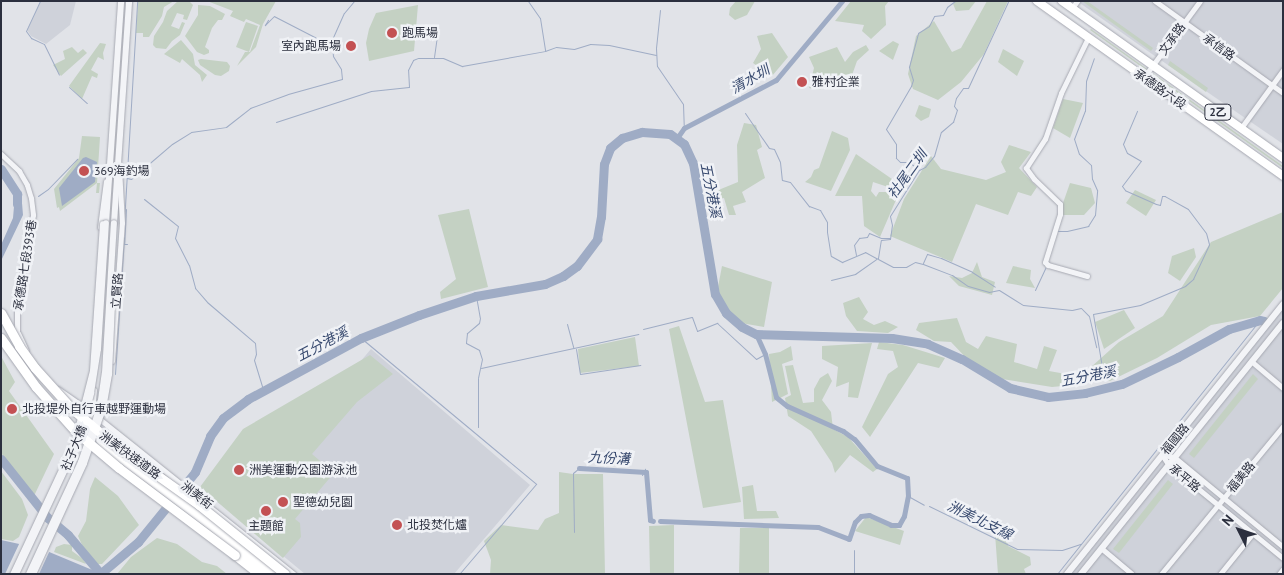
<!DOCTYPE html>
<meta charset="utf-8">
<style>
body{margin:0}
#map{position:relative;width:1284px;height:575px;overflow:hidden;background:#e1e3e8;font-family:"PT Sans","Noto Sans TC",sans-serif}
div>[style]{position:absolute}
.built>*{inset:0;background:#cfd2da}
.green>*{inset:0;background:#c4d1c3}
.water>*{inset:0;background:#9facc5}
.pier>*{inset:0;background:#e1e3e8}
.stream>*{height:1px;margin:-0.5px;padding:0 0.5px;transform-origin:0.5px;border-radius:0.5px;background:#9facc5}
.canal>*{height:5px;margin:-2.5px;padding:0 2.5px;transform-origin:2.5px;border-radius:2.5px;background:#9facc5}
.river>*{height:9px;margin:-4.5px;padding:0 4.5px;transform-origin:4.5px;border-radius:4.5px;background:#9facc5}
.roads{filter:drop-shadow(0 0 1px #a7a9b2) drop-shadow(0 0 1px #a7a9b2)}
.minor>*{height:5px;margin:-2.5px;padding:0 2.5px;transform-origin:2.5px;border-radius:2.5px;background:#f3f4f7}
.tertiary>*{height:6px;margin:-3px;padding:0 3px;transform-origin:3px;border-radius:3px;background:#f3f4f7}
.primary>*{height:8px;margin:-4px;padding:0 4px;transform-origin:4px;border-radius:4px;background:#fff}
.trunk>*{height:9px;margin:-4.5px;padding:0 4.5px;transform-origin:4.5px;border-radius:4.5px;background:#fff}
.bridges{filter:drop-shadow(0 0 1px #a7a9b2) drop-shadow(0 0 1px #a7a9b2)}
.minor-bridge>*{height:5px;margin:-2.5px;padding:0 2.5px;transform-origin:2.5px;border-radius:2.5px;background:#f3f4f7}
.tertiary-bridge>*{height:6px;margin:-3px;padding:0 3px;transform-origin:3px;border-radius:3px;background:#f3f4f7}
.trunk-bridge>*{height:9px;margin:-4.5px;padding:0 4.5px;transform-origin:4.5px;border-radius:4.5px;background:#fff}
.dots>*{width:14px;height:14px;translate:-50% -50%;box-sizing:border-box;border:2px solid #f0f2f6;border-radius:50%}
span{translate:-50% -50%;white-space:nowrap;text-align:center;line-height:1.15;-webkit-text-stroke:5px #f0f2f6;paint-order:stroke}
.shield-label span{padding:1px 4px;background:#f0f2f6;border:1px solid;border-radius:4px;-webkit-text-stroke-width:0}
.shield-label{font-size:11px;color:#2b2f3e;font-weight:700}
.poi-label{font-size:12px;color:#2b2f3e}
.left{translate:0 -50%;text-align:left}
.right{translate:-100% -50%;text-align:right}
.street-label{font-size:12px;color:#2b2f3e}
.water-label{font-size:14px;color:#384a6f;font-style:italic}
.frame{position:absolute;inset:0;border:2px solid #2b2f3e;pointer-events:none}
.north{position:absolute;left:1214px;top:505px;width:50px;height:50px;-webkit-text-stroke:4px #f0f2f6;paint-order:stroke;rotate:311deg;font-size:14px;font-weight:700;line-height:20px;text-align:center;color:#2b2f3e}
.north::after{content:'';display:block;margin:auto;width:18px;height:22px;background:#2b2f3e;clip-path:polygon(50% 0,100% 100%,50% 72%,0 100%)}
</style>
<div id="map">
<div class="built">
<i style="clip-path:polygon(41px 1px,76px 1px,70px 25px,46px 44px,31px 36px,27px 30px)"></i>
<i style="clip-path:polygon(1077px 1px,1283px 1px,1283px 144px,1152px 54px)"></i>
<i style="clip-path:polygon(1283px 302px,1283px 574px,1065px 574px)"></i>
<i style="clip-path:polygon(371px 349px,530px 485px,454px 574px,305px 574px,201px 488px,244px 431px,360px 362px)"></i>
</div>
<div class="green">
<i style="clip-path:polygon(138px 1px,174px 1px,164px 7px,162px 16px,149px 37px,143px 37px,143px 33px,136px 33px)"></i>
<i style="clip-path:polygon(178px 1px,189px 1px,193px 5px,187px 20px,183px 19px,184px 15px,177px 13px,171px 26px,179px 29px,182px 22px,185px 23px,180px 35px,172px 41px,166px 49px,156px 48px,153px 45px,154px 36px,163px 22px,167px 11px)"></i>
<i style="clip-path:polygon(207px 1px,276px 1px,263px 24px,256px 47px,237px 66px,245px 52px,250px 52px,260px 25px,246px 19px,244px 22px,230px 16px,233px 11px)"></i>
<i style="clip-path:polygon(736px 1px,755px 1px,747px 15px,735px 20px,729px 15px,730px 8px)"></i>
<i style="clip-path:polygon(851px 1px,889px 1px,885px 6px,886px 25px,871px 39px,862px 31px,864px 25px,835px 21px)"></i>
<i style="clip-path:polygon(956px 1px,976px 1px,969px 10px,956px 11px,953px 4px)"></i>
<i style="clip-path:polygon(987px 1px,1008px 1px,984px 54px,961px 82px,938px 100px,913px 89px,908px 74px,916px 36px,934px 21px,952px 52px,961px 48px)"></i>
<i style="clip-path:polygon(1082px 1px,1087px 1px,1153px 48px,1151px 51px)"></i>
<i style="clip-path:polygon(198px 5px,210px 6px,225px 14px,222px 20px,218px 20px,212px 28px,205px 47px,209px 50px,209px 53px,204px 55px,197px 52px,185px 36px,198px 15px)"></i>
<i style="clip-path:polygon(418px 5px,414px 51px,369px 61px,366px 43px,369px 29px,376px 13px)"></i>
<i style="clip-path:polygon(246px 22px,258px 26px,249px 52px,236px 47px)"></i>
<i style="clip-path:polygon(1091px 29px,1283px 166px,1283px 168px,1090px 30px)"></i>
<i style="clip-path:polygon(772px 33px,788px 57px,772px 76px,753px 63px,761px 49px,757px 36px)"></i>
<i style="clip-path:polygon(181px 40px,193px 54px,195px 65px,207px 75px,202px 82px,200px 75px,182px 59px,180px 63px,164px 54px)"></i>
<i style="clip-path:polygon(893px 41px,899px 44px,893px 60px,879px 51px)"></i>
<i style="clip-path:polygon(100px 43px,106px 44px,103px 53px,104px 60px,98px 57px,91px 70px,98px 74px,97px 78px,92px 76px,82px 99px,69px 86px)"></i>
<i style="clip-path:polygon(866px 45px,869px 50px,857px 61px,851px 78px,832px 77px,821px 79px,821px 90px,809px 88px,814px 68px,809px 57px,837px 47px,845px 62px,853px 52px)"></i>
<i style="clip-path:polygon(72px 47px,78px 53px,83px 49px,87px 53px,61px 76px,53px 65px,65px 59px,63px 51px)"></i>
<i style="clip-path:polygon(1003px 49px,1024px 61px,1017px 76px,998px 62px)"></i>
<i style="clip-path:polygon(201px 59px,227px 62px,230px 66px,229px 71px,221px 76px,215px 75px,200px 65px,198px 60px)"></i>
<i style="clip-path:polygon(1170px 61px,1208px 88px,1206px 92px,1168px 65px)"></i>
<i style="clip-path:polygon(1063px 99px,1083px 103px,1070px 138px,1053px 128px)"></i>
<i style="clip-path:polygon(919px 105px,931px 109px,929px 117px,921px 121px,915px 116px)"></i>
<i style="clip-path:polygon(744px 123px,756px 125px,762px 147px,757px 150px,765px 178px,742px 192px,746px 202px,733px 206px,736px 215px,729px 215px,724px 198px,711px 201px,716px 191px,738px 182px,737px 145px)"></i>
<i style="clip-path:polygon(832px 131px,848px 138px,850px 150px,831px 191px,805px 182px,811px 177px,814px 170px,819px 168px)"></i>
<i style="clip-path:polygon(82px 136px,100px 137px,97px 183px,100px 183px,99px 193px,96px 193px,97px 183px,60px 211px,59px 207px,57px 208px,54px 189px,79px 158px)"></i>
<i style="clip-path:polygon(1009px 145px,1031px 152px,1019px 168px,1037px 187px,1031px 196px,1018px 192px,1008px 215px,976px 204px,952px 262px,890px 236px,904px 199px,931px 156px,941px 169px,986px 180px,1006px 172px,1001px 162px)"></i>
<i style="clip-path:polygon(evenodd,856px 154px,902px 186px,880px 237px,864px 226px,862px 196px,835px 196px,856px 154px,873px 182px,891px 188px,889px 192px,879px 192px,876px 197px,871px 191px,873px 182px)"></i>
<i style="clip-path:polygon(1070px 183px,1091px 188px,1095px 203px,1084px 215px,1063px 215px,1063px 203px)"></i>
<i style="clip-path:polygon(1135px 190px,1156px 200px,1146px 216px,1126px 203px)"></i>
<i style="clip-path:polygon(469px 209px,488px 287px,441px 299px,440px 292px,456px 279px,438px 215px)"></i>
<i style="clip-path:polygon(1283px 212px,1283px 288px,1260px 316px,1211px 325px,1157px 358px,1110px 381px,1081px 376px,1119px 342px,1163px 316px,1211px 242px)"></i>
<i style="clip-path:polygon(1194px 248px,1196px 257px,1180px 281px,1168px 273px,1172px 256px)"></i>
<i style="clip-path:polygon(977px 262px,982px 277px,995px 282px,992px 295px,959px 286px,949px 276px,962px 278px,972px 273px)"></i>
<i style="clip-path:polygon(722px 266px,772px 282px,764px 327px,741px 323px,722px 304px,718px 287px)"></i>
<i style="clip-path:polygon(1013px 266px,1031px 270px,1030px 279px,1035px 288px,1006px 283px)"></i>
<i style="clip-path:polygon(859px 297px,868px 312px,863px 319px,874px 325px,885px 321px,898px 327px,888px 333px,857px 331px,846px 316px,843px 303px)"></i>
<i style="clip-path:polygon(1124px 310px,1135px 328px,1104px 349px,1095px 322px)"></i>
<i style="clip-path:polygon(957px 318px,966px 342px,978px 349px,986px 336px,1017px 344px,1014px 362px,1037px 369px,1044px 346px,1057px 350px,1049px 371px,1077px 376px,1073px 385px,1052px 387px,1002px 379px,971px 363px,951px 342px,934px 341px,916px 330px,919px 323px)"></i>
<i style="clip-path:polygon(679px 326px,705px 402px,723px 400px,741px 502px,703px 508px,669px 329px)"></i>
<i style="clip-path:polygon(635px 337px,639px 366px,580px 373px,578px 349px)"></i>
<i style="clip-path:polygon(879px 342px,903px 345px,945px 358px,939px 368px,918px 363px,870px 437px,862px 427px,888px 374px,898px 367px,893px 351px,877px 349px)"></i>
<i style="clip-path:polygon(872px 343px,858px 398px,848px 397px,849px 382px,836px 387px,838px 367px,822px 359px,822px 346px)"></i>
<i style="clip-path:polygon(791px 346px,793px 360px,782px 364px,788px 394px,772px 402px,769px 354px,780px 352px)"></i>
<i style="clip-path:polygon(370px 355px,393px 374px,357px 402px,312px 454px,334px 473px,295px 519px,300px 523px,301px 537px,283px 558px,200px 487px,243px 429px)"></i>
<i style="clip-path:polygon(1px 356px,15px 382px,9px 391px,54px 454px,34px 496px,1px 453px)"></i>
<i style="clip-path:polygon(793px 365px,803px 403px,814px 402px,814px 389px,820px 378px,828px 373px,832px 381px,822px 400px,831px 412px,833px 429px,848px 437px,877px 469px,873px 472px,850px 455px,835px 473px,832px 463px,811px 431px,788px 416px,785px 398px,791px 395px,785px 366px)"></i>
<i style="clip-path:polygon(1253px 374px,1258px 379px,1194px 458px,1189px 454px)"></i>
<i style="clip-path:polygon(1px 471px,22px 499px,28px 515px,19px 537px,13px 541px,1px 539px)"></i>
<i style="clip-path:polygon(559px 472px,573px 474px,603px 474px,605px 574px,490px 574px,491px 560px,484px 541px,501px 525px,538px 530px,545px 519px,559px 513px)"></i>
<i style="clip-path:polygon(95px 477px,118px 496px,139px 525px,102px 564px,98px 564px,83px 547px,78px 536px,86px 521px,90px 489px)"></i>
<i style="clip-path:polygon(1168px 480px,1173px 484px,1119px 553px,1113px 549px)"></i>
<i style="clip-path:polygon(753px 485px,757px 511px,776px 511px,779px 518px,744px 519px,742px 487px)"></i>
<i style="clip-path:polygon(866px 517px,904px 531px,900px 545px,855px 531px)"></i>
<i style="clip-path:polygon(674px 525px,674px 574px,650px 574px,649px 526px)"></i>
<i style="clip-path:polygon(740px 528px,769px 528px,769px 574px,739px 574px)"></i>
<i style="clip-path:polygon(1006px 532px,1008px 546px,1030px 557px,1031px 565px,1024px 569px,1026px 574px,998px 574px,995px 534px)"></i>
<i style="clip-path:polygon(157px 538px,177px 544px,202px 562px,217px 566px,227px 574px,117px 574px,131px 557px)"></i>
<i style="clip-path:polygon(64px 544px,72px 545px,72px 551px,83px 559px,86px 564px,54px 552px,56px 547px)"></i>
</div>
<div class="water">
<i style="clip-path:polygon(86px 157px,97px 162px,95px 182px,62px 206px,59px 188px,83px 158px)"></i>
<i style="clip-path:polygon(21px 191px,23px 215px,1px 261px,1px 245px,13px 218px,15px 195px)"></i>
<i style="clip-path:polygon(1px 540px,42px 549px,102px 574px,1px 574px)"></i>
</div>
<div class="pier">
<i style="clip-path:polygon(20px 542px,50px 550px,39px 574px,5px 574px)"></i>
</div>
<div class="stream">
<i style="left:40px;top:1px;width:33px;rotate:115deg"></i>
<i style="left:26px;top:31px;width:9px;rotate:54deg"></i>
<i style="left:31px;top:38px;width:14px;rotate:25deg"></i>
<i style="left:44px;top:44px;width:34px;rotate:64deg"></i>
<i style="left:528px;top:1px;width:21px;rotate:55deg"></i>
<i style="left:540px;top:18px;width:33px;rotate:81deg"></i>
<i style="left:545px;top:51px;width:12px;rotate:-20deg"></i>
<i style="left:556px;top:47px;width:18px;rotate:6deg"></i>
<i style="left:574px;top:49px;width:17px;rotate:-17deg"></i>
<i style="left:590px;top:44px;width:19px;rotate:3deg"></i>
<i style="left:609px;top:45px;width:48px;rotate:12deg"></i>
<i style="left:660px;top:10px;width:38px;rotate:96deg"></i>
<i style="left:656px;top:48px;width:18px;rotate:87deg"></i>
<i style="left:657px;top:66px;width:46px;rotate:55.6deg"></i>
<i style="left:683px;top:104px;width:24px;rotate:88deg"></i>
<i style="left:330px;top:44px;width:34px;rotate:-66deg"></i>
<i style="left:344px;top:13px;width:16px;rotate:-50deg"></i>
<i style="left:434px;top:57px;width:21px;rotate:-82deg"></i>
<i style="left:69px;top:87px;width:24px;rotate:42deg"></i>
<i style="left:745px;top:113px;width:42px;rotate:55.6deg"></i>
<i style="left:769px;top:148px;width:5px;rotate:11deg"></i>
<i style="left:774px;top:149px;width:14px;rotate:65deg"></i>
<i style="left:780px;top:162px;width:18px;rotate:84deg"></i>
<i style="left:782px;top:180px;width:8px;rotate:14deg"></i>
<i style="left:790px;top:182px;width:31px;rotate:52deg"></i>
<i style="left:809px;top:206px;width:12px;rotate:20deg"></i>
<i style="left:820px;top:210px;width:14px;rotate:60deg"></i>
<i style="left:827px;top:222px;width:10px;rotate:90deg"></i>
<i style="left:827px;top:232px;width:24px;rotate:81deg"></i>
<i style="left:831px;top:256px;width:13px;rotate:29deg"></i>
<i style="left:842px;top:262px;width:25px;rotate:-23deg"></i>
<i style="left:865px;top:252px;width:13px;rotate:29deg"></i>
<i style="left:276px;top:122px;width:100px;rotate:-18.1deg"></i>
<i style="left:371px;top:91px;width:38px;rotate:-6deg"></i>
<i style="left:409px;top:87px;width:17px;rotate:-93deg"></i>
<i style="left:408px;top:70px;width:11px;rotate:-63deg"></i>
<i style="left:413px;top:60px;width:5px;rotate:-22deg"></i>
<i style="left:418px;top:58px;width:25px"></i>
<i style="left:443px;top:58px;width:21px;rotate:23deg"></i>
<i style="left:462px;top:66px;width:84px;rotate:-10.2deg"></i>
<i style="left:919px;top:170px;width:13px;rotate:-141deg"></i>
<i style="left:909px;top:162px;width:9px;rotate:180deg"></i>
<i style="left:900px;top:162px;width:6px;rotate:-135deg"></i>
<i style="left:896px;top:158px;width:14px;rotate:-90deg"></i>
<i style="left:896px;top:144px;width:18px;rotate:-124deg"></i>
<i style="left:886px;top:129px;width:50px;rotate:-59.8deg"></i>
<i style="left:911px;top:86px;width:6px;rotate:-72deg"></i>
<i style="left:913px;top:80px;width:14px;rotate:-107deg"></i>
<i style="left:909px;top:67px;width:35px;rotate:-75deg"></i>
<i style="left:918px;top:33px;width:13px;rotate:-32deg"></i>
<i style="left:929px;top:26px;width:11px;rotate:-63deg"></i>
<i style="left:934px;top:16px;width:9px;rotate:-6deg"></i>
<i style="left:943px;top:15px;width:9px;rotate:-63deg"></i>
<i style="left:947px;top:7px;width:10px;rotate:-37deg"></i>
<i style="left:127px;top:178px;width:4px;rotate:14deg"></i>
<i style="left:131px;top:179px;width:54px;rotate:-40.5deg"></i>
<i style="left:172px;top:144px;width:22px;rotate:-32deg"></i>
<i style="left:191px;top:132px;width:35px;rotate:-8deg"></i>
<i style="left:226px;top:127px;width:31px;rotate:-38deg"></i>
<i style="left:250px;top:108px;width:40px;rotate:-20.2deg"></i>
<i style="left:288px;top:94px;width:56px;rotate:-15.5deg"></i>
<i style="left:342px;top:79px;width:10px;rotate:-96deg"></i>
<i style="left:341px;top:69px;width:15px;rotate:-122deg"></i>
<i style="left:333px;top:56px;width:10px;rotate:-96deg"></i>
<i style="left:332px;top:46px;width:65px;rotate:-152.7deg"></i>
<i style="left:274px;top:16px;width:13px;rotate:135deg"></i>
<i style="left:265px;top:25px;width:6px;rotate:-59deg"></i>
<i style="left:38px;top:196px;width:12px;rotate:-35deg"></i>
<i style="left:48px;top:189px;width:42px;rotate:-46deg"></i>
<i style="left:144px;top:199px;width:43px;rotate:38.5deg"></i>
<i style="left:178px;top:226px;width:12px;rotate:104deg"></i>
<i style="left:175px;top:238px;width:30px;rotate:63deg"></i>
<i style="left:189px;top:265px;width:24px;rotate:75deg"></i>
<i style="left:195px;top:288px;width:18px;rotate:49deg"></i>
<i style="left:207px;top:302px;width:63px;rotate:40.5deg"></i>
<i style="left:255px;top:343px;width:11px;rotate:85deg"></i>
<i style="left:256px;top:354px;width:6px;rotate:108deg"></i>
<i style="left:254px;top:360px;width:34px;rotate:73deg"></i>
<i style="left:126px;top:209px;width:35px;rotate:93deg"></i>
<i style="left:124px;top:244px;width:3px"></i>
<i style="left:124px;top:223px;width:222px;rotate:-86.6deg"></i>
<i style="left:1057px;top:231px;width:10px"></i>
<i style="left:1067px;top:231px;width:22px;rotate:-13deg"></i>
<i style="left:1088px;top:226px;width:13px;rotate:-58deg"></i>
<i style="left:1095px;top:215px;width:25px;rotate:-85deg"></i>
<i style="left:1097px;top:190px;width:12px;rotate:-114deg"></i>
<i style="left:1092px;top:179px;width:14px;rotate:-94deg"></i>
<i style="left:1091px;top:165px;width:16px;rotate:-137deg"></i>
<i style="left:1079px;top:154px;width:16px;rotate:-108deg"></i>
<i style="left:1074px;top:139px;width:30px;rotate:-69deg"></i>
<i style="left:1085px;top:111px;width:30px;rotate:-88deg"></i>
<i style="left:1086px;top:81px;width:24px;rotate:-71deg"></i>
<i style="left:856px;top:255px;width:10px;rotate:-101deg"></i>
<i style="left:854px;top:245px;width:9px;rotate:-54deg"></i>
<i style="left:859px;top:238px;width:8px;rotate:-7deg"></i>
<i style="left:867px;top:237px;width:4px;rotate:-63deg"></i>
<i style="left:869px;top:233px;width:13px;rotate:23deg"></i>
<i style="left:881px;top:238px;width:9px"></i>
<i style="left:878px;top:259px;width:17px;rotate:28deg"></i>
<i style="left:893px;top:267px;width:13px"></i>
<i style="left:906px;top:267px;width:10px;rotate:-29deg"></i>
<i style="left:915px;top:262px;width:8px;rotate:14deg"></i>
<i style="left:923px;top:264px;width:31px;rotate:21deg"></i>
<i style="left:952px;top:275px;width:19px;rotate:35deg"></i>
<i style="left:968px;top:286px;width:22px;rotate:16deg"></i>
<i style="left:989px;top:292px;width:10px;rotate:-11deg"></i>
<i style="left:999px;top:290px;width:28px;rotate:32deg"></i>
<i style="left:1023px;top:305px;width:49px;rotate:5.8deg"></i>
<i style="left:1072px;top:310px;width:9px;rotate:-13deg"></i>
<i style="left:1081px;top:308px;width:11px;rotate:45deg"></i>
<i style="left:1089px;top:316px;width:32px;rotate:77deg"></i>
<i style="left:923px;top:263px;width:10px;rotate:-66deg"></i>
<i style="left:927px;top:254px;width:15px;rotate:16deg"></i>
<i style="left:941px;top:258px;width:34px;rotate:24deg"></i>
<i style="left:972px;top:272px;width:27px;rotate:33deg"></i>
<i style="left:831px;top:280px;width:25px;rotate:-14deg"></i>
<i style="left:855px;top:274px;width:28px;rotate:-35deg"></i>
<i style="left:878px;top:258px;width:18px;rotate:-81deg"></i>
<i style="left:881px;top:240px;width:9px;rotate:-6deg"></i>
<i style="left:890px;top:239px;width:14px;rotate:-82deg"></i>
<i style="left:892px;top:225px;width:9px;rotate:-103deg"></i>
<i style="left:890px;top:216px;width:54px;rotate:-57.8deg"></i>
<i style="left:919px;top:170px;width:7px;rotate:-27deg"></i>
<i style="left:925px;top:167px;width:14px;rotate:-51deg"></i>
<i style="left:934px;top:156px;width:25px;rotate:-74deg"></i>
<i style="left:941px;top:132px;width:16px;rotate:-40deg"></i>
<i style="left:953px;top:122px;width:13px;rotate:-72deg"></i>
<i style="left:957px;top:110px;width:5px;rotate:-127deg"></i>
<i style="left:954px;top:106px;width:8px;rotate:-76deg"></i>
<i style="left:956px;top:98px;width:12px;rotate:-55deg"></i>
<i style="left:963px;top:88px;width:5px"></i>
<i style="left:968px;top:88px;width:95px;rotate:-65.1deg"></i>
<i style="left:1035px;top:290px;width:26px;rotate:-65deg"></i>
<i style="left:476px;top:296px;width:22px;rotate:80deg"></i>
<i style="left:480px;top:318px;width:5px;rotate:101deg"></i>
<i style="left:479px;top:323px;width:16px;rotate:140deg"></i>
<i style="left:467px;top:333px;width:10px;rotate:96deg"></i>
<i style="left:466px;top:343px;width:15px;rotate:28deg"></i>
<i style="left:479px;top:350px;width:9px;rotate:72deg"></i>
<i style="left:482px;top:359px;width:19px;rotate:102deg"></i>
<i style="left:478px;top:378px;width:49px;rotate:90deg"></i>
<i style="left:567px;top:324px;width:24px;rotate:75deg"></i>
<i style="left:643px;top:329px;width:50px;rotate:-13.8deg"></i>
<i style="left:692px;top:317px;width:15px;rotate:70deg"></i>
<i style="left:697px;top:331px;width:22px;rotate:-22deg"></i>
<i style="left:717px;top:323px;width:53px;rotate:42.7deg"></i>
<i style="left:756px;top:359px;width:10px;rotate:-29deg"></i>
<i style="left:361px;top:338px;width:228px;rotate:39.8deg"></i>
<i style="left:536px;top:484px;width:118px;rotate:130.5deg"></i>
<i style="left:576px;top:349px;width:25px;rotate:81deg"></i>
<i style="left:580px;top:374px;width:61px;rotate:-8.5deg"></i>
<i style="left:481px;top:368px;width:161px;rotate:-12.2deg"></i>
<i style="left:115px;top:374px;width:137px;rotate:-86.2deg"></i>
<i style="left:1104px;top:379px;width:66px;rotate:-99.6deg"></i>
<i style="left:1093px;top:314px;width:48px;rotate:-10.8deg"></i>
<i style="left:1140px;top:305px;width:49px;rotate:-22.9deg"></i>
<i style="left:1185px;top:286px;width:11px;rotate:-41deg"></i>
<i style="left:1193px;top:279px;width:38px;rotate:-65deg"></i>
<i style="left:1209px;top:244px;width:11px;rotate:-105deg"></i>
<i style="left:1206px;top:233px;width:30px;rotate:-127deg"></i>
<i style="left:1188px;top:209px;width:26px;rotate:-151deg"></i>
<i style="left:1165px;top:196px;width:3px;rotate:180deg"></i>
<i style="left:1162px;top:196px;width:9px;rotate:103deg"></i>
<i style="left:1160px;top:205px;width:4px;rotate:-166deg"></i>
<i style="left:1156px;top:204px;width:34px;rotate:-156deg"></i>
<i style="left:1125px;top:190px;width:5px;rotate:-127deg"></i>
<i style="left:1122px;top:186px;width:31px;rotate:-53deg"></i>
<i style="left:1141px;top:161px;width:16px;rotate:-150deg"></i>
<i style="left:1127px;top:153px;width:10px;rotate:-114deg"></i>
<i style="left:1123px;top:144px;width:36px;rotate:-67deg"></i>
<i style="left:642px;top:475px;width:7px;rotate:-63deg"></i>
<i style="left:908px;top:496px;width:18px;rotate:29deg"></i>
<i style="left:929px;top:506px;width:98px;rotate:26deg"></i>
<i style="left:1017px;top:549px;width:45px;rotate:1.3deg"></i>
<i style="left:1062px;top:550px;width:20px;rotate:-18deg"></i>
<i style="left:574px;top:532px;width:59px;rotate:-91deg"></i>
<i style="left:573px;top:473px;width:8px;rotate:-40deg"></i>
<i style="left:854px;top:550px;width:24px;rotate:90deg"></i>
<i style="left:1057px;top:574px;width:325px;rotate:-51.4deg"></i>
</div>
<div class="canal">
<i style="left:677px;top:138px;width:12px;rotate:-55deg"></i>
<i style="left:684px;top:128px;width:104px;rotate:-27.6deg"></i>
<i style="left:776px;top:80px;width:103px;rotate:-50.1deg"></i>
<i style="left:579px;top:468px;width:67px;rotate:3.4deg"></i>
<i style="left:646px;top:472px;width:48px;rotate:85.2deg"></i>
<i style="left:650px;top:520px;width:3px;rotate:18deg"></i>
<i style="left:660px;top:521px;width:158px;rotate:2.2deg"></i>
<i style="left:818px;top:527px;width:33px;rotate:21deg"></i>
<i style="left:849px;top:539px;width:18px;rotate:-71deg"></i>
<i style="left:855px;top:522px;width:8px;rotate:-45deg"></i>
<i style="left:861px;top:516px;width:8px;rotate:-7deg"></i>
<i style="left:869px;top:515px;width:24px;rotate:24deg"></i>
<i style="left:891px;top:525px;width:8px"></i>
<i style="left:899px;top:525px;width:10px;rotate:-61deg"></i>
<i style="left:904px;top:516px;width:20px;rotate:-79deg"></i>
<i style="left:908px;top:496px;width:18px;rotate:-93deg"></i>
<i style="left:907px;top:478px;width:32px;rotate:-158deg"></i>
<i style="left:877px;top:466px;width:35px;rotate:-130deg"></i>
<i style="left:854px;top:439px;width:14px;rotate:-144deg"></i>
<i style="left:843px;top:431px;width:61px;rotate:-155.9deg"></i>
<i style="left:787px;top:406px;width:14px;rotate:-141deg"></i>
<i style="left:776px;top:397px;width:44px;rotate:-104.3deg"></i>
<i style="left:765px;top:354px;width:22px;rotate:-114deg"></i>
</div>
<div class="river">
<i style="left:1px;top:169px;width:30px;rotate:57deg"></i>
<i style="left:17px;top:194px;width:10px;rotate:90deg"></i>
<i style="left:1px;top:459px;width:75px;rotate:51.5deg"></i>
<i style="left:48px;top:518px;width:26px;rotate:40deg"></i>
<i style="left:68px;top:535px;width:50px;rotate:49.9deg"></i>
<i style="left:100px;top:574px;width:50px;rotate:-40.1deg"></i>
<i style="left:138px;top:542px;width:90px;rotate:-50.8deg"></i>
<i style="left:195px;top:472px;width:39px;rotate:-67deg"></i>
<i style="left:210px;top:436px;width:22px;rotate:-54deg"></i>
<i style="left:223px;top:418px;width:31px;rotate:-37deg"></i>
<i style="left:248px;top:399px;width:128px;rotate:-28.4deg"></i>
<i style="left:361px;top:338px;width:62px;rotate:-21.6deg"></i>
<i style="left:419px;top:315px;width:60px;rotate:-18.4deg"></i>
<i style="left:476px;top:296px;width:70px;rotate:-9.9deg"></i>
<i style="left:545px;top:284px;width:20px;rotate:-24deg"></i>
<i style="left:563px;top:276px;width:17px;rotate:-36deg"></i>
<i style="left:577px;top:266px;width:34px;rotate:-53deg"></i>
<i style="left:597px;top:239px;width:22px;rotate:-80deg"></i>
<i style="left:601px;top:217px;width:53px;rotate:-86.8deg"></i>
<i style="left:604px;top:164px;width:17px;rotate:-69deg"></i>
<i style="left:610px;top:148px;width:16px;rotate:-40deg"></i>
<i style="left:622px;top:138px;width:21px;rotate:-17deg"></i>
<i style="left:642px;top:132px;width:28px;rotate:4deg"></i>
<i style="left:670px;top:134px;width:17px;rotate:36deg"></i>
<i style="left:684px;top:144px;width:21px;rotate:65deg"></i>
<i style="left:693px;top:163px;width:133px;rotate:80.5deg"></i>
<i style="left:715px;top:294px;width:22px;rotate:60deg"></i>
<i style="left:726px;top:313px;width:21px;rotate:41deg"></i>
<i style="left:742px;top:327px;width:16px;rotate:27deg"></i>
<i style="left:756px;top:334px;width:136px;rotate:1.7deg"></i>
<i style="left:892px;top:338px;width:36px;rotate:9deg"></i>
<i style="left:928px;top:344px;width:37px;rotate:24deg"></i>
<i style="left:962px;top:359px;width:56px;rotate:31.1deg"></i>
<i style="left:1010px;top:388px;width:39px;rotate:13deg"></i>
<i style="left:1048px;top:397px;width:37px;rotate:-6deg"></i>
<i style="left:1085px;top:393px;width:38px;rotate:-14deg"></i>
<i style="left:1122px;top:384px;width:62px;rotate:-25.7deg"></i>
<i style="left:1178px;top:357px;width:58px;rotate:-28.8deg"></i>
<i style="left:1229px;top:329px;width:32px;rotate:-16deg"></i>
<i style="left:1260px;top:320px;width:4px;rotate:14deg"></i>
</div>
<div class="roads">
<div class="minor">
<i style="left:1155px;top:1px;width:158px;rotate:35.7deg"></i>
<i style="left:1072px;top:8px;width:9px;rotate:-54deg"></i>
<i style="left:1144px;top:77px;width:94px;rotate:-53.6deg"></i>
<i style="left:1241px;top:128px;width:72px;rotate:-54.1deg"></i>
<i style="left:1px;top:154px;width:25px;rotate:43deg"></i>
<i style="left:19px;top:171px;width:16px;rotate:60deg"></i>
<i style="left:27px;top:185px;width:14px;rotate:73deg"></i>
<i style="left:31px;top:198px;width:17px;rotate:83deg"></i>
<i style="left:33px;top:215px;width:86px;rotate:100.8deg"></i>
<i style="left:17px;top:299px;width:39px;rotate:90deg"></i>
<i style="left:100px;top:227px;width:46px;rotate:-82.6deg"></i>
<i style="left:1087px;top:276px;width:41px;rotate:-164.2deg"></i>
<i style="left:1048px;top:265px;width:4px;rotate:-135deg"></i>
<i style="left:1045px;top:262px;width:50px;rotate:-72.6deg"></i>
<i style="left:1060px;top:214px;width:10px;rotate:-90deg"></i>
<i style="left:1060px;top:204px;width:36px;rotate:-136deg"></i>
<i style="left:1034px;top:179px;width:14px;rotate:-126deg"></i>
<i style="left:1026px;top:168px;width:35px;rotate:-57deg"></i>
<i style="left:1045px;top:139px;width:49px;rotate:-70.8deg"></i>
<i style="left:1061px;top:93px;width:61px;rotate:-63.9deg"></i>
<i style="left:18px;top:333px;width:19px;rotate:65deg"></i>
<i style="left:112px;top:361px;width:138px;rotate:-85.9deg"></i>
<i style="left:122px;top:223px;width:55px;rotate:-93.1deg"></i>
<i style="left:1251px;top:361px;width:42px;rotate:40.2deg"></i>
<i style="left:58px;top:389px;width:32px;rotate:35deg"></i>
<i style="left:92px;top:413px;width:23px;rotate:-85deg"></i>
<i style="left:97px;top:417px;width:252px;rotate:38.6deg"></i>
<i style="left:1162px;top:455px;width:11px;rotate:56deg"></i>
<i style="left:1168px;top:464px;width:149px;rotate:39.3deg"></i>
<i style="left:1162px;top:455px;width:12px;rotate:9deg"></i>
<i style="left:1174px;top:457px;width:141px;rotate:39.5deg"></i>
<i style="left:1101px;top:548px;width:40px;rotate:40deg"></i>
<i style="left:1161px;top:574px;width:192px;rotate:-50.5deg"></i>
<i style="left:1220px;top:574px;width:53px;rotate:-51.2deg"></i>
<i style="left:1279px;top:574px;width:6px;rotate:-51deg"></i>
</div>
<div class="tertiary">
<i style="left:106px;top:223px;width:223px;rotate:-86.1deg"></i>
<i style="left:114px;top:223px;width:223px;rotate:-86.1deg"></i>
<i style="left:1067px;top:574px;width:346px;rotate:-51.3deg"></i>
<i style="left:1081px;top:574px;width:322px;rotate:-51.2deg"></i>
</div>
<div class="primary">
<i style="left:1037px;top:1px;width:302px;rotate:35.4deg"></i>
<i style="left:1062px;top:1px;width:271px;rotate:35.4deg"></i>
</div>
<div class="trunk">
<i style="left:92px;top:413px;width:21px;rotate:79deg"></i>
<i style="left:96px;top:434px;width:15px;rotate:53deg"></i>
<i style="left:105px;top:446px;width:129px;rotate:36.8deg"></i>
<i style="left:208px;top:523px;width:82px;rotate:38.6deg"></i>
<i style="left:235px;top:555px;width:31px;rotate:38deg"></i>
</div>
</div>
<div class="bridges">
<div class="minor-bridge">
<i style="left:76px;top:433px;width:65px;rotate:-75.7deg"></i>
<i style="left:92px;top:370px;width:147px;rotate:-86.1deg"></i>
<i style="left:12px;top:574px;width:141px;rotate:-64.9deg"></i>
<i style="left:33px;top:574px;width:122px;rotate:-65.3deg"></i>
<i style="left:84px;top:463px;width:58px;rotate:-70.9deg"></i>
<i style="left:103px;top:408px;width:35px;rotate:-80deg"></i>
<i style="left:109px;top:374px;width:97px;rotate:-87.6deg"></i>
</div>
<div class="tertiary-bridge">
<i style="left:16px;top:574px;width:123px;rotate:-64.9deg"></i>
<i style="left:68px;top:463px;width:44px;rotate:-68.7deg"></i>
<i style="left:84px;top:422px;width:30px;rotate:-76deg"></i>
<i style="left:91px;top:393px;width:45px;rotate:-81deg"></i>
<i style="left:98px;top:349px;width:126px;rotate:-86.4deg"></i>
<i style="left:29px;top:574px;width:123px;rotate:-65.1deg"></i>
<i style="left:81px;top:462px;width:58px;rotate:-70.9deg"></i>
<i style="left:100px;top:407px;width:34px;rotate:-82deg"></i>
<i style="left:105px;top:373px;width:150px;rotate:-86.6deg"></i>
</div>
<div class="trunk-bridge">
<i style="left:1px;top:313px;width:38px;rotate:61deg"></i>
<i style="left:19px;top:346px;width:27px;rotate:54deg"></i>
<i style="left:35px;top:368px;width:54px;rotate:48deg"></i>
<i style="left:71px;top:408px;width:57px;rotate:40.1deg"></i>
<i style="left:115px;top:445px;width:103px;rotate:35.5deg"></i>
<i style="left:199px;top:505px;width:110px;rotate:38.7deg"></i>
<i style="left:1px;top:338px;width:60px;rotate:54.5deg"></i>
<i style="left:36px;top:387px;width:59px;rotate:48.4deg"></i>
<i style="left:75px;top:431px;width:57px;rotate:40.1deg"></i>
<i style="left:119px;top:468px;width:145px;rotate:36.9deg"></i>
</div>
</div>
<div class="dots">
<i style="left:392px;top:33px;background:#c35153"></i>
<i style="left:351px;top:46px;background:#c35153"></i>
<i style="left:802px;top:82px;background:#c35153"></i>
<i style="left:84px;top:171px;background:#c35153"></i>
<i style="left:12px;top:409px;background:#c35153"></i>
<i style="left:239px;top:470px;background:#c35153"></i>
<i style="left:283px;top:502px;background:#c35153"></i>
<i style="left:266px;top:511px;background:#c35153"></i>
<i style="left:397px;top:525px;background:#c35153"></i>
</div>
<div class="shield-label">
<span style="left:1218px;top:112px">2乙</span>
</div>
<div class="poi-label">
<span class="left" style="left:402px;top:33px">跑馬場</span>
<span class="right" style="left:341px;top:46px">室內跑馬場</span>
<span class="left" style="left:812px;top:82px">雅村企業</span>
<span class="left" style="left:94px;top:171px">369海釣場</span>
<span class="left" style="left:22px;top:409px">北投堤外自行車越野運動場</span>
<span class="left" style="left:249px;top:470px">洲美運動公園游泳池</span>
<span class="left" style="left:293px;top:502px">聖德幼兒園</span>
<span class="left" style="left:407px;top:525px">北投焚化爐</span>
<span style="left:266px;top:526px">主題館</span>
</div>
<div class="street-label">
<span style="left:1172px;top:39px;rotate:-54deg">文承路</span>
<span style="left:1219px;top:47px;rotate:36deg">承信路</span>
<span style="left:1160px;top:89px;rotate:35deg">承德路六段</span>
<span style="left:25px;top:265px;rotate:-81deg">承德路七段393巷</span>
<span style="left:117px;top:291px;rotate:-86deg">立賢路</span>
<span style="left:1175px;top:439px;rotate:-51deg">福國路</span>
<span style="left:74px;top:448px;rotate:-68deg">社子大橋</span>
<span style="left:130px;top:455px;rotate:36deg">洲美快速道路</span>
<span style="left:1241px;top:477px;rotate:-51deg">福美路</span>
<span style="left:1185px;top:478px;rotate:40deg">承平路</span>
<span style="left:197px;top:495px;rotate:38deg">洲美街</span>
</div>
<div class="water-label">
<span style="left:750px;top:79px;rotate:-30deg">清水圳</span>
<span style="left:907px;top:174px;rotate:-54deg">社尾二圳</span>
<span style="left:711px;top:190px;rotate:79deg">五分港溪</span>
<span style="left:322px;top:344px;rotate:-28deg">五分港溪</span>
<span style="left:1088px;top:376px;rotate:-11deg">五分港溪</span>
<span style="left:609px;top:458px;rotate:3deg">九份溝</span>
<span style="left:980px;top:520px;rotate:26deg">洲美北支線</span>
</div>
<div class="frame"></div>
<div class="north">N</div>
</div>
